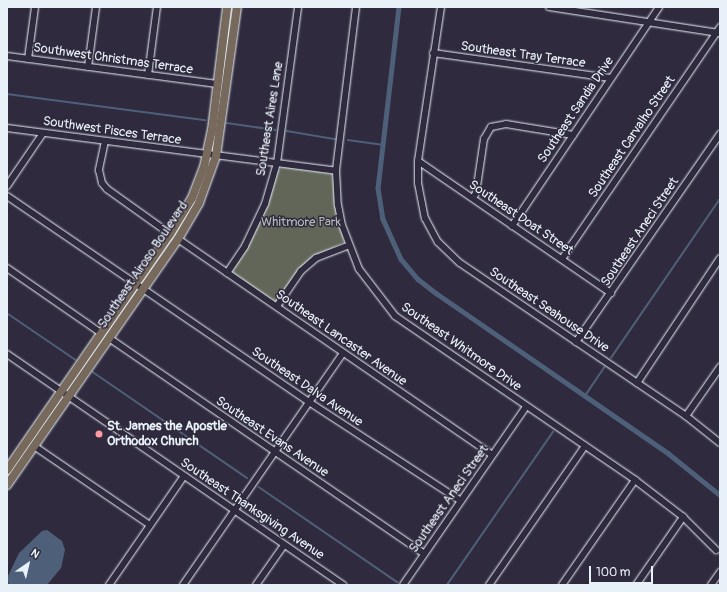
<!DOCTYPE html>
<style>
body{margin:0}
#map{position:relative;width:727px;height:592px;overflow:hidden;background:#2f2a3d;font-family:Pangolin,sans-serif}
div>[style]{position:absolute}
.green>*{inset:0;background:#616659}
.water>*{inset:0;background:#4e6079}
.stream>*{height:1.5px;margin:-0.75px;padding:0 0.75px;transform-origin:0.75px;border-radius:0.75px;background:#4e6079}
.canal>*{height:4.5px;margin:-2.25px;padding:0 2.25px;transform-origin:2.25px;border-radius:2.25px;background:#4e6079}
.roads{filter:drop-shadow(0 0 1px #e8f1f8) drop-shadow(0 0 1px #e8f1f8)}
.minor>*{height:6px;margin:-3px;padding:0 3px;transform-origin:3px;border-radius:3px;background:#2f2a3d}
.major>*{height:8px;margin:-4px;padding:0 4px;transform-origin:4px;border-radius:4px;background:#77695c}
.dots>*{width:11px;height:11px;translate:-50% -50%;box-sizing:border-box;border:2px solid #2f2a3d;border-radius:50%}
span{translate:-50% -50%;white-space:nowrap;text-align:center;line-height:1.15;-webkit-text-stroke:3px #2f2a3d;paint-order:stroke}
.street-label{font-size:13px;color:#e8f1f8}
.park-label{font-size:13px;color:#b2b9b8}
.poi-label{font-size:13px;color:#e8f1f8;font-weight:700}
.left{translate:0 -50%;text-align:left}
.frame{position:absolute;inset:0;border:8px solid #e8f1f8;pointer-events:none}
.north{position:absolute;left:8px;top:544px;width:40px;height:40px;-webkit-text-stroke:3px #2f2a3d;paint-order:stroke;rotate:34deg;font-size:11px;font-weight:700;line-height:16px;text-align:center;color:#e8f1f8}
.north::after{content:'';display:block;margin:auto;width:14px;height:18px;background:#e8f1f8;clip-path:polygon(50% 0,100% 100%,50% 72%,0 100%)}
.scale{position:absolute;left:589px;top:566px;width:64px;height:18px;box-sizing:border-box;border:2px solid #e8f1f8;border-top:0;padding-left:5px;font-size:12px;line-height:14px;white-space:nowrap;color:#e8f1f8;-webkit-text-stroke:3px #2f2a3d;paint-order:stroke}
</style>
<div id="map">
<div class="green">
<i style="clip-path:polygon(283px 166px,332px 174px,344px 242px,314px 257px,276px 302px,234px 276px,233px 271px,277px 172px)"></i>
</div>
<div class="water">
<i style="clip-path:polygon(47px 530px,62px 541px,65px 550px,61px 568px,47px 585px,9px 585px,7px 578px,19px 553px,42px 531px)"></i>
</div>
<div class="stream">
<i style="left:7px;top:94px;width:200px;rotate:7.5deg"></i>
<i style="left:227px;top:123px;width:49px;rotate:8.1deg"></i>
<i style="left:287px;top:131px;width:49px;rotate:9.5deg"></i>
<i style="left:348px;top:140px;width:34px;rotate:8deg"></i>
<i style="left:7px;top:313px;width:83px;rotate:34.3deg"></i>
<i style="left:611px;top:358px;width:193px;rotate:-55.6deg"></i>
<i style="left:93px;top:372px;width:187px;rotate:34.5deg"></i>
<i style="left:585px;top:396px;width:34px;rotate:-56deg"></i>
<i style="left:259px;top:487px;width:168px;rotate:34.5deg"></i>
<i style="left:447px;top:585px;width:186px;rotate:-55.3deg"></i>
</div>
<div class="canal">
<i style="left:399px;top:7px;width:182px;rotate:96.6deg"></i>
<i style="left:378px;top:188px;width:31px;rotate:81deg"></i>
<i style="left:383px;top:219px;width:44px;rotate:65.8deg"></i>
<i style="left:401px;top:259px;width:26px;rotate:50deg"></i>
<i style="left:418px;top:279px;width:23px;rotate:38deg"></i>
<i style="left:436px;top:293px;width:282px;rotate:34.6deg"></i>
<i style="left:668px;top:453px;width:67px;rotate:38.9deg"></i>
</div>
<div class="roads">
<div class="minor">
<i style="left:356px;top:7px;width:165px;rotate:97deg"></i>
<i style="left:336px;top:171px;width:34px;rotate:87deg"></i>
<i style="left:338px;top:205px;width:20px;rotate:79deg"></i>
<i style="left:342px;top:225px;width:47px;rotate:68.9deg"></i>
<i style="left:359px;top:269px;width:59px;rotate:52.5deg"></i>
<i style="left:395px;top:316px;width:291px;rotate:34.3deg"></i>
<i style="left:635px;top:480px;width:61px;rotate:37.6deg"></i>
<i style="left:683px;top:517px;width:47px;rotate:45deg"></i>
<i style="left:441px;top:7px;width:156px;rotate:98.5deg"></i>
<i style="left:418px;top:161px;width:22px;rotate:90deg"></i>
<i style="left:418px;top:183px;width:36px;rotate:79deg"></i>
<i style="left:425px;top:218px;width:27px;rotate:62deg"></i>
<i style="left:438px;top:242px;width:30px;rotate:44deg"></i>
<i style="left:460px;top:263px;width:273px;rotate:34.1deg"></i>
<i style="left:686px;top:416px;width:43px;rotate:38.5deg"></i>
<i style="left:549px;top:7px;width:172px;rotate:8.7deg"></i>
<i style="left:433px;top:53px;width:179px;rotate:8deg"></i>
<i style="left:7px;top:56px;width:212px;rotate:7.6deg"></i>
<i style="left:28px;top:59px;width:52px;rotate:-82.3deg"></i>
<i style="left:88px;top:67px;width:61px;rotate:-82.4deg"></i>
<i style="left:148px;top:75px;width:69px;rotate:-82.5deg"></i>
<i style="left:7px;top:128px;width:332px;rotate:7.4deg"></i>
<i style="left:105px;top:141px;width:30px;rotate:102deg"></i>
<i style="left:99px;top:170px;width:13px;rotate:77deg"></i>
<i style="left:102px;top:183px;width:8px;rotate:50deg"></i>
<i style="left:107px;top:189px;width:77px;rotate:35.5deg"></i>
<i style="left:418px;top:161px;width:234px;rotate:34.4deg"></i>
<i style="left:7px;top:186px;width:64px;rotate:-55.8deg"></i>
<i style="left:7px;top:196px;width:366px;rotate:34.3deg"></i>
<i style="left:309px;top:402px;width:181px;rotate:33.1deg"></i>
<i style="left:473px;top:198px;width:6px;rotate:-59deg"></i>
<i style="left:476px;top:193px;width:55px;rotate:-81.6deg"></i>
<i style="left:484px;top:139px;width:14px;rotate:-60deg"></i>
<i style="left:491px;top:127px;width:15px;rotate:-11deg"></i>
<i style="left:506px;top:124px;width:68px;rotate:9.3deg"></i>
<i style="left:512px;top:226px;width:264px;rotate:-56.1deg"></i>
<i style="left:178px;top:239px;width:381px;rotate:34.5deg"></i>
<i style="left:562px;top:259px;width:281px;rotate:-55.7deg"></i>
<i style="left:7px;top:268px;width:114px;rotate:34.7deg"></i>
<i style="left:227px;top:273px;width:32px;rotate:-56deg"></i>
<i style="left:245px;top:246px;width:47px;rotate:-64.5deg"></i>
<i style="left:265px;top:204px;width:43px;rotate:-73.7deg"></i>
<i style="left:277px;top:163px;width:157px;rotate:-82.3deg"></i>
<i style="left:277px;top:306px;width:42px;rotate:-55.6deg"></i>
<i style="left:301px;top:271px;width:20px;rotate:-41deg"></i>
<i style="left:316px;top:258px;width:34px;rotate:-21deg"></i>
<i style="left:109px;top:338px;width:382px;rotate:34.4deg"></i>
<i style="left:576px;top:342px;width:253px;rotate:-55.3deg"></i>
<i style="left:7px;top:354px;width:408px;rotate:34.5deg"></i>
<i style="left:637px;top:383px;width:150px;rotate:-56.4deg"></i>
<i style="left:686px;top:416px;width:60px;rotate:-55.2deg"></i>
<i style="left:34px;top:446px;width:140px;rotate:34.3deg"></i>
<i style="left:109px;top:585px;width:132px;rotate:-55.5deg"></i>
<i style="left:183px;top:585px;width:282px;rotate:-55.4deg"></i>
<i style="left:256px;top:585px;width:49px;rotate:-55deg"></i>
<i style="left:403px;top:585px;width:216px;rotate:-55.4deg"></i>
<i style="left:489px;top:585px;width:169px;rotate:-55.4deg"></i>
<i style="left:562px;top:585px;width:128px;rotate:-55.2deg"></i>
<i style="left:636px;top:585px;width:83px;rotate:-55.3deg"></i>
<i style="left:711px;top:585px;width:16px;rotate:-55deg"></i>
</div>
<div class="major">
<i style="left:7px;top:470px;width:287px;rotate:-55.4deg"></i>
<i style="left:170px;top:234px;width:42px;rotate:-58.6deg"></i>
<i style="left:192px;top:198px;width:33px;rotate:-69deg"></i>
<i style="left:204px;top:167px;width:38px;rotate:-78deg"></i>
<i style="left:212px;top:130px;width:124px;rotate:-83deg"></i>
<i style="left:7px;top:485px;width:300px;rotate:-55.2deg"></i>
<i style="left:178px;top:239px;width:42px;rotate:-59.7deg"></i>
<i style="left:199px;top:203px;width:50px;rotate:-70.1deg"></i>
<i style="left:216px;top:156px;width:150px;rotate:-82deg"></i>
</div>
</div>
<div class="dots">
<i style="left:99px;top:434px;background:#ff9aa2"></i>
</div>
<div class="street-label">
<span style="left:523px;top:55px;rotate:8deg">Southeast Tray Terrace</span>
<span style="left:113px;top:59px;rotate:8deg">Southwest Christmas Terrace</span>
<span style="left:576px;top:110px;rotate:-56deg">Southeast Sandia Drive</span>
<span style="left:270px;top:119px;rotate:-81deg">Southeast Aires Lane</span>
<span style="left:112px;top:131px;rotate:8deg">Southwest Pisces Terrace</span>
<span style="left:632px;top:137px;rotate:-56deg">Southeast Carvalho Street</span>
<span style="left:521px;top:218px;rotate:34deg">Southeast Doat Street</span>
<span style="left:640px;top:232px;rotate:-56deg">Southeast Aneci Street</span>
<span style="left:143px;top:265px;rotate:-56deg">Southeast Airoso Boulevard</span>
<span style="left:549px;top:310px;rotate:34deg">Southeast Seahouse Drive</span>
<span style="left:341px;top:338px;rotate:35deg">Southeast Lancaster Avenue</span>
<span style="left:461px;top:347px;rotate:35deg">Southeast Whitmore Drive</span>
<span style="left:307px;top:387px;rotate:34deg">Southeast Dalva Avenue</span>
<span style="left:272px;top:437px;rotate:34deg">Southeast Evans Avenue</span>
<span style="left:449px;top:499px;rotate:-55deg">Southeast Aneci Street</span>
<span style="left:252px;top:509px;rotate:34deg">Southeast Thanksgiving Avenue</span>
</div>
<div class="park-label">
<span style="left:301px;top:222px">Whitmore Park</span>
</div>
<div class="poi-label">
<span class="left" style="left:107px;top:434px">St. James the Apostle<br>Orthodox Church</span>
</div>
<div class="frame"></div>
<div class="north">N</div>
<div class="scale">100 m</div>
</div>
